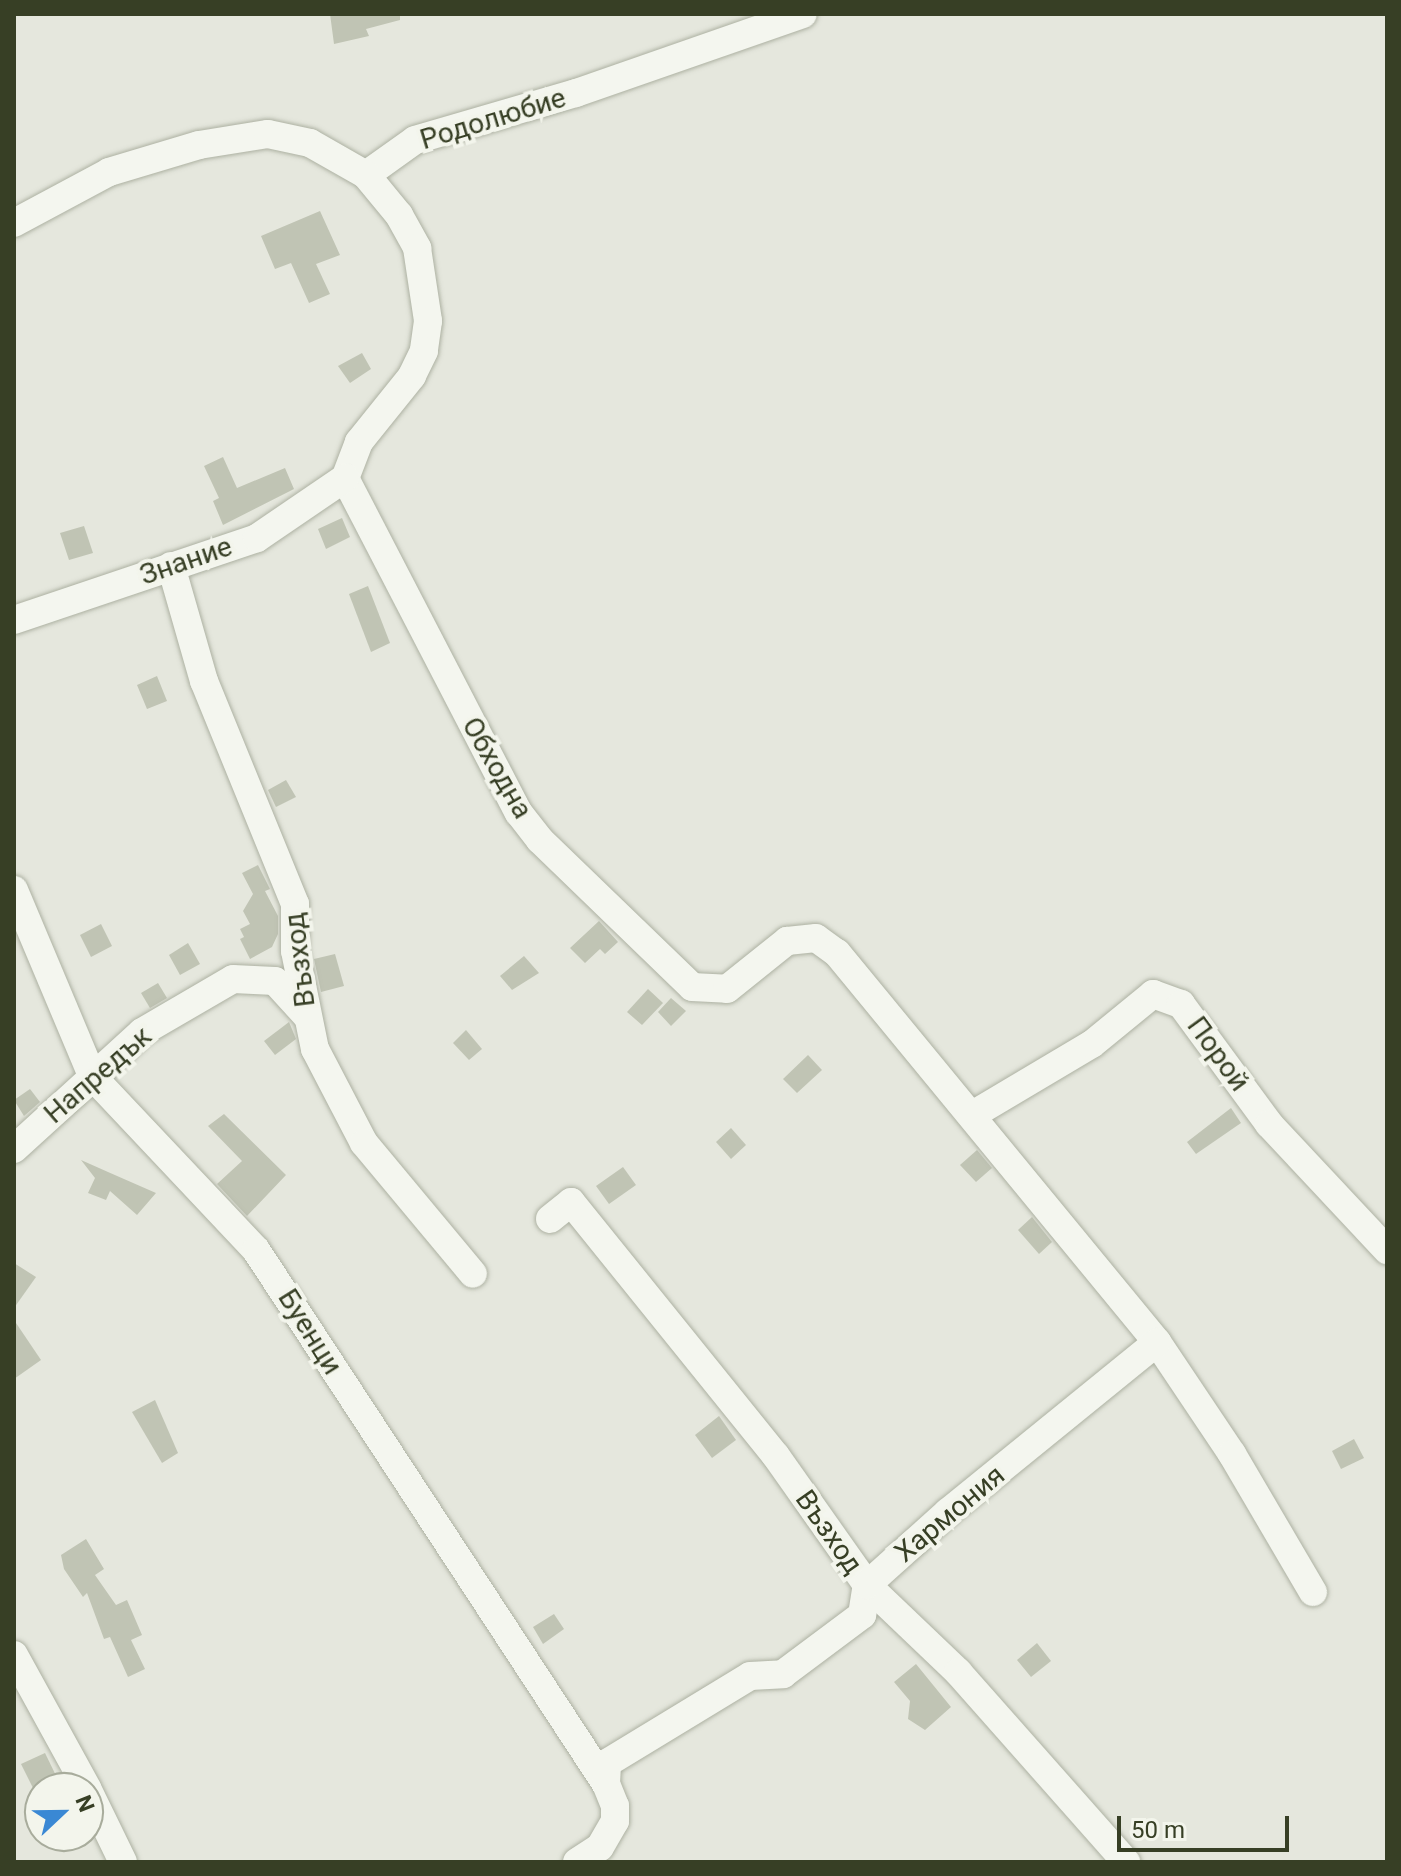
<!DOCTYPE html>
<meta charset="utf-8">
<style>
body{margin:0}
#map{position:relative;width:1401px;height:1876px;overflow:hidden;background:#e5e7dd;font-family:Roboto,sans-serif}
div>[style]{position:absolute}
.building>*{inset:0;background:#c0c4b4}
.roads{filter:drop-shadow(0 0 2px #adb1a2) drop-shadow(0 0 2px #adb1a2)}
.minor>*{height:28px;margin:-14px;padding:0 14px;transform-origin:14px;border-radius:14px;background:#f4f6ef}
span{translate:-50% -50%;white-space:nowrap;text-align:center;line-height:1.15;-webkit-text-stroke:8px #f3f5ec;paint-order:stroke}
.street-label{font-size:28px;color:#373f25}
.frame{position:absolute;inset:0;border:16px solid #373f25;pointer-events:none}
.north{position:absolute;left:24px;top:1772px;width:80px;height:80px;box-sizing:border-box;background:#f3f5ec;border:2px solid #a8ac9c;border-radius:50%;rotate:68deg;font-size:22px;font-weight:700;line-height:32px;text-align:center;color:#373f25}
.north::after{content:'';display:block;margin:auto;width:28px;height:36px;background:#3a88d4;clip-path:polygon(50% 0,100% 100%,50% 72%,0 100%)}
.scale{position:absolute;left:1117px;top:1816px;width:172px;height:36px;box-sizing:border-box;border:4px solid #373f25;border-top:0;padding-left:10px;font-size:24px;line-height:28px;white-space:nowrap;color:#373f25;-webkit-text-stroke:6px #f3f5ec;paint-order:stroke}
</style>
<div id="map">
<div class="building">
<i style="clip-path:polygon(330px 14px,400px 14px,400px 20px,366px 29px,369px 36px,334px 44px)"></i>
<i style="clip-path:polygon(320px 211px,340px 255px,316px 264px,330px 294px,309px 303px,291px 263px,275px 269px,261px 236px)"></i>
<i style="clip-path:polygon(362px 353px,371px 369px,350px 383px,338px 366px)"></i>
<i style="clip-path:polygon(223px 457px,237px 488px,285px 468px,294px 489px,223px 525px,213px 501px,219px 498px,204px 466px)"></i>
<i style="clip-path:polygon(342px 518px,350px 537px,326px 549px,318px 529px)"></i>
<i style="clip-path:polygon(84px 526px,93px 553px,69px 560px,60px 533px)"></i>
<i style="clip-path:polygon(368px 586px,390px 643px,371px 652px,349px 594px)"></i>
<i style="clip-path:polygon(157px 676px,167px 701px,147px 709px,137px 685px)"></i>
<i style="clip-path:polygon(286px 780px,296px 797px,276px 807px,268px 790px)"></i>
<i style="clip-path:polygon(258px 865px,270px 889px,265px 891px,278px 916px,278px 934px,272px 947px,250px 959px,240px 939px,244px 937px,240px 929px,250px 924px,243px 911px,253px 894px,242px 873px)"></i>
<i style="clip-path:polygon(599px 921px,618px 942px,605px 954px,600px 949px,585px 963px,570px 948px)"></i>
<i style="clip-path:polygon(101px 924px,112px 946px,91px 957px,80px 935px)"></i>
<i style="clip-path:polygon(188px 943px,200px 964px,180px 975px,169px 955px)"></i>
<i style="clip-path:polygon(335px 954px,344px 986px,321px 992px,314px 959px)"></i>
<i style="clip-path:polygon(524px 956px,539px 973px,512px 990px,500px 976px)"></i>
<i style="clip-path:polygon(158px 983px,167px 998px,150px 1008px,141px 993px)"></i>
<i style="clip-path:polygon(648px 989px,663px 1003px,642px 1025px,627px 1012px)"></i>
<i style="clip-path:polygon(671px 998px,686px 1011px,671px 1026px,658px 1012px)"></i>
<i style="clip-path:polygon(289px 1022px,296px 1039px,275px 1055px,264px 1041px)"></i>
<i style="clip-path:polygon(466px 1030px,482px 1049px,469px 1060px,453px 1043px)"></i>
<i style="clip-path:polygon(808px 1055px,822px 1070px,797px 1093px,783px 1079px)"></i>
<i style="clip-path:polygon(30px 1089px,40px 1102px,24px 1116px,14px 1100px)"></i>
<i style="clip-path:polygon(1231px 1108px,1241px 1123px,1196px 1154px,1187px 1142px)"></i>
<i style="clip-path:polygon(224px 1114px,286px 1175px,247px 1216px,217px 1184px,242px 1161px,208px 1126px)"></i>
<i style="clip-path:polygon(731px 1128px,746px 1145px,731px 1159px,716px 1142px)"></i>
<i style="clip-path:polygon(977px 1150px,992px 1168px,976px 1182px,960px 1165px)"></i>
<i style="clip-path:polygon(81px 1160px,108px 1172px,156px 1193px,137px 1215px,110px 1191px,106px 1200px,88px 1193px,95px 1178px)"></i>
<i style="clip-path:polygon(623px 1167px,636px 1185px,609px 1204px,596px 1186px)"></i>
<i style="clip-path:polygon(1032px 1217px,1052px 1242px,1039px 1254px,1018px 1230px)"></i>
<i style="clip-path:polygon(14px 1263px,36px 1277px,14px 1308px)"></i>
<i style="clip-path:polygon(14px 1320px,41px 1360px,14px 1379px)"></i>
<i style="clip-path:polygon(155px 1400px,178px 1453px,162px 1463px,132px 1412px)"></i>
<i style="clip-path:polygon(719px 1416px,736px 1440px,712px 1458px,695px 1435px)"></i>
<i style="clip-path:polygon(1354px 1439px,1364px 1458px,1341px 1469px,1332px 1451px)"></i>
<i style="clip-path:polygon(86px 1539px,104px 1569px,95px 1575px,116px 1605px,127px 1600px,142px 1635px,131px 1640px,145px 1669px,128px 1677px,110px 1637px,104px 1639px,87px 1593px,83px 1597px,64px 1569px,61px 1555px)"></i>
<i style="clip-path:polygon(554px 1614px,564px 1629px,543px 1644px,533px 1627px)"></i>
<i style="clip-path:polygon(1037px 1643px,1051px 1661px,1031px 1677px,1017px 1660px)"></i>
<i style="clip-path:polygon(916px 1664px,951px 1707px,925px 1730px,908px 1719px,910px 1701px,894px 1682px)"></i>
<i style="clip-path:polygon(45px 1753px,62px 1788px,33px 1788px,21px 1764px)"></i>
</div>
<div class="roads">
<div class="minor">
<i style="left:366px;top:175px;width:60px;rotate:-35.5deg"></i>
<i style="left:415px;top:140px;width:168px;rotate:-16.3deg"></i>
<i style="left:576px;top:93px;width:240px;rotate:-19.2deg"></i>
<i style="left:14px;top:223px;width:108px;rotate:-28.2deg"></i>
<i style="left:109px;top:172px;width:94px;rotate:-16.7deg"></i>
<i style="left:199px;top:145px;width:70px;rotate:-9.1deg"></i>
<i style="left:268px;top:134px;width:43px;rotate:12.1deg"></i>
<i style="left:310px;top:143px;width:64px;rotate:29.7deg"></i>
<i style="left:366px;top:175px;width:52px;rotate:50.5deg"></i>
<i style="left:399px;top:215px;width:38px;rotate:61deg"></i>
<i style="left:417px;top:248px;width:74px;rotate:81.4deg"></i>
<i style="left:428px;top:321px;width:30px;rotate:98deg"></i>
<i style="left:424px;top:351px;width:28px;rotate:116deg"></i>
<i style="left:412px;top:376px;width:85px;rotate:128.8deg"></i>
<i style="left:359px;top:442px;width:39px;rotate:111deg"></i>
<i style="left:345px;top:478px;width:377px;rotate:62.6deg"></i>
<i style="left:519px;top:813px;width:34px;rotate:52deg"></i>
<i style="left:540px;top:840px;width:211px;rotate:44deg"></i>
<i style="left:692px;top:987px;width:35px;rotate:3deg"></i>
<i style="left:727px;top:989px;width:77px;rotate:-38.7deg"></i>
<i style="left:787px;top:941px;width:29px;rotate:-6deg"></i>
<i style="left:816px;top:938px;width:26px;rotate:36deg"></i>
<i style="left:837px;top:953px;width:504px;rotate:50.56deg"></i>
<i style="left:1157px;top:1342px;width:135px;rotate:56.2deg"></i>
<i style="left:1232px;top:1454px;width:160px;rotate:59.6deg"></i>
<i style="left:171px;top:566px;width:120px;rotate:74deg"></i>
<i style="left:204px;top:681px;width:241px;rotate:67.8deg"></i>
<i style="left:295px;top:904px;width:47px;rotate:90deg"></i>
<i style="left:295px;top:951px;width:100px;rotate:78.5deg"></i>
<i style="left:315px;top:1049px;width:106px;rotate:62.5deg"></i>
<i style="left:364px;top:1143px;width:170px;rotate:50.2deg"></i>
<i style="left:14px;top:620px;width:256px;rotate:-18.6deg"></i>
<i style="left:257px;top:538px;width:107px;rotate:-34.3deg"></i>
<i style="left:14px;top:890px;width:202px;rotate:67.2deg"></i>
<i style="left:92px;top:1076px;width:239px;rotate:46.7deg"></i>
<i style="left:256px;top:1250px;width:638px;rotate:56.76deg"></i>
<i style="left:974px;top:1114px;width:137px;rotate:-30.7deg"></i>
<i style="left:1092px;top:1044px;width:79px;rotate:-39.3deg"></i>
<i style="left:1153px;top:994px;width:30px;rotate:20deg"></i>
<i style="left:1181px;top:1004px;width:149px;rotate:53.7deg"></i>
<i style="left:1269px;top:1124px;width:173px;rotate:46.9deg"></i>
<i style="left:14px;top:1149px;width:173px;rotate:-42.4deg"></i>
<i style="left:142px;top:1032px;width:105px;rotate:-30.2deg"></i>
<i style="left:233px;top:979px;width:42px;rotate:2.7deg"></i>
<i style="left:275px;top:981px;width:45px;rotate:47.7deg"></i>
<i style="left:550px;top:1219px;width:27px;rotate:-39deg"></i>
<i style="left:571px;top:1202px;width:326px;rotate:51.1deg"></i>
<i style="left:776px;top:1456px;width:158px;rotate:54.8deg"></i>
<i style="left:867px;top:1585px;width:126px;rotate:43.7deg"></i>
<i style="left:958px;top:1672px;width:254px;rotate:48.5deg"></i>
<i style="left:14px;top:1655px;width:152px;rotate:61.2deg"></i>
<i style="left:88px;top:1790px;width:80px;rotate:64.1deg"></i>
<i style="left:577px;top:1862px;width:27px;rotate:-33deg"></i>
<i style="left:600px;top:1847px;width:30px;rotate:-60deg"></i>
<i style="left:615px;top:1821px;width:15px;rotate:-90deg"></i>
<i style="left:615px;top:1806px;width:24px;rotate:-112deg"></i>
<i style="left:606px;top:1784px;width:21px;rotate:-87deg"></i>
<i style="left:607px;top:1763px;width:167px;rotate:-31.3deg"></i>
<i style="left:750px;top:1676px;width:33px;rotate:-3deg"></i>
<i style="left:783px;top:1674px;width:99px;rotate:-36.8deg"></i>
<i style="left:862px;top:1615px;width:30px;rotate:-81deg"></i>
<i style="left:867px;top:1585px;width:109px;rotate:-42deg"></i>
<i style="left:948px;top:1512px;width:269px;rotate:-39.1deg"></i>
</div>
</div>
<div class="street-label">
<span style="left:493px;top:119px;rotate:-17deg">Родолюбие</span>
<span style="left:186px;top:561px;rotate:-19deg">Знание</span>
<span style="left:497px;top:768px;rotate:60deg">Обходна</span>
<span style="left:300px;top:960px;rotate:-97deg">Възход</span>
<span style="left:1218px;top:1054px;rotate:54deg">Порой</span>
<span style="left:98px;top:1075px;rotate:-41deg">Напредък</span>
<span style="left:310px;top:1332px;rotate:58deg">Буенци</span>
<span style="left:950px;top:1514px;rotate:-40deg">Хармония</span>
<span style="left:829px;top:1532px;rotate:55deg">Възход</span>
</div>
<div class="frame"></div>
<div class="north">N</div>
<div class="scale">50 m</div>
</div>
